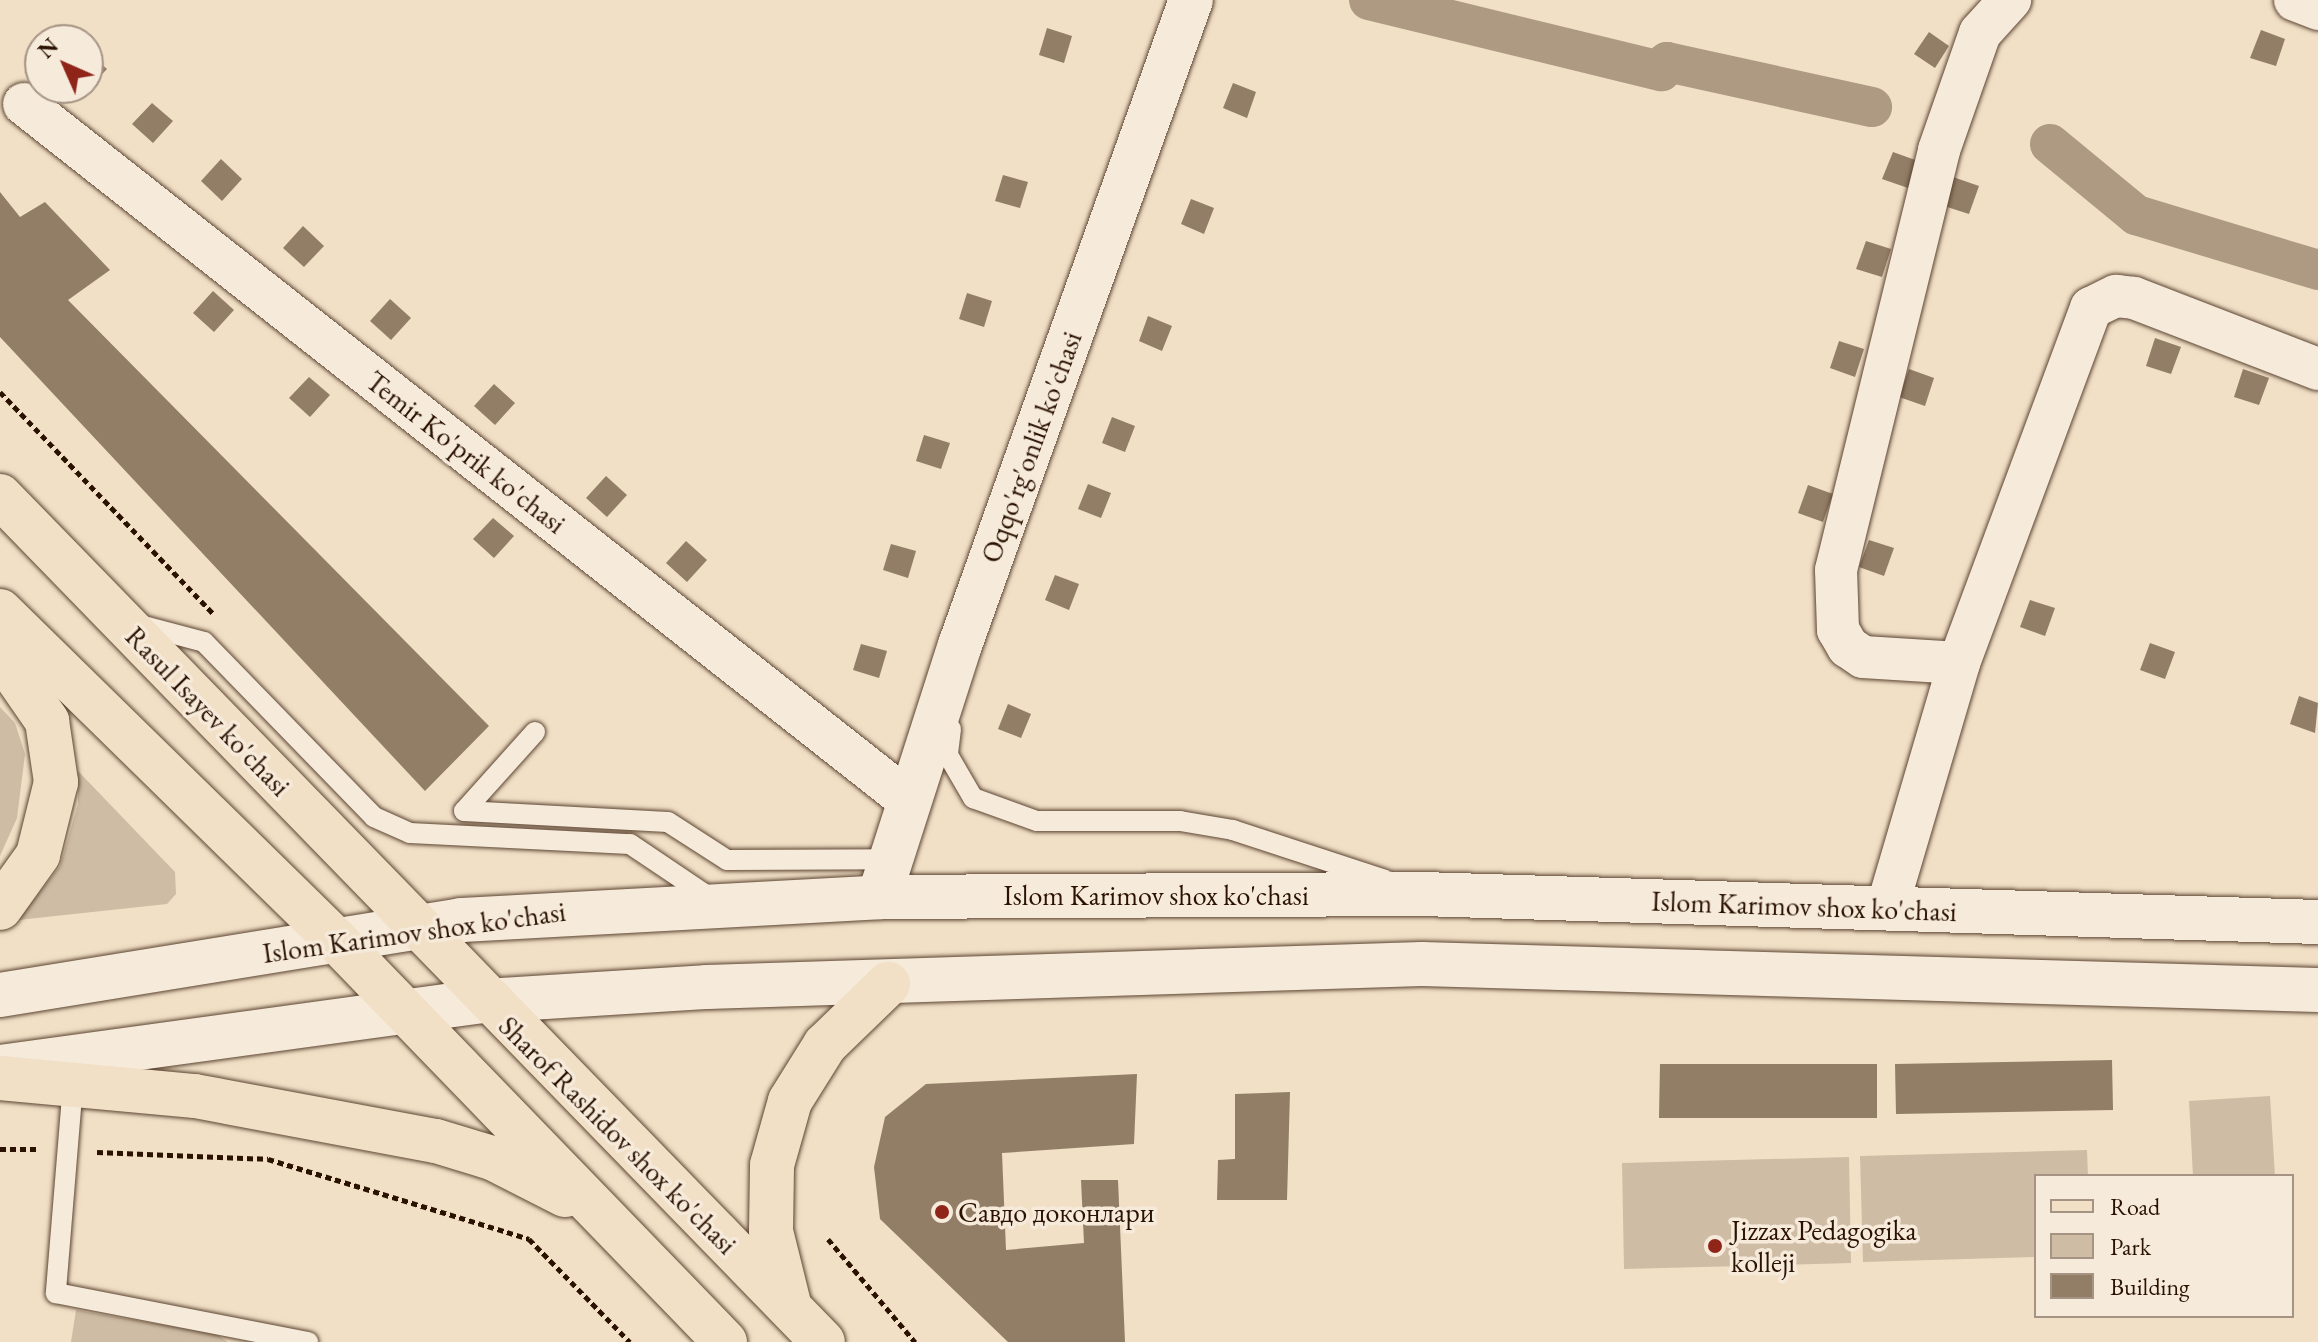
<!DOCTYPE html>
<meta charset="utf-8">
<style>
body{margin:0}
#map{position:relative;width:2318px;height:1342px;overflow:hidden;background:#f1dfc6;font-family:"EB Garamond",serif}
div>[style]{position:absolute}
.green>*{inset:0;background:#cfbca4}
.canal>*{height:40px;margin:-20px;padding:0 20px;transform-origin:20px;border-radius:20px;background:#ae9983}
.building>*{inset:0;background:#927d67}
.path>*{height:5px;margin-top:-2.5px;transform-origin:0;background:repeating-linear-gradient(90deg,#2b1200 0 6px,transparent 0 10px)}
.roads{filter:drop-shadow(0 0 2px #5c4532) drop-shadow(0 0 2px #5c4532)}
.service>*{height:20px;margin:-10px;padding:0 10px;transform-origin:10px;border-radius:10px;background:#f6eada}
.minor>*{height:42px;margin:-21px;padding:0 21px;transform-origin:21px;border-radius:21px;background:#f6eada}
.tertiary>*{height:44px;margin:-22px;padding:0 22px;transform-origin:22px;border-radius:22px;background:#f6eada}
.secondary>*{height:44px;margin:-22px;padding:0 22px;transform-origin:22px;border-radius:22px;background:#f6eada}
.primary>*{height:44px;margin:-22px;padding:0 22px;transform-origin:22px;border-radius:22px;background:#f1dfc6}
.dots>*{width:22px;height:22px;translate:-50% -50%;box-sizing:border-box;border:4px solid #f6eada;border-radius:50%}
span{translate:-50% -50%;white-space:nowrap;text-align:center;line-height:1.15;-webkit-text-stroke:7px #f6eada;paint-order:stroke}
.street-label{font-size:28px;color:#2b1200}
.poi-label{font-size:28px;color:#2b1200}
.left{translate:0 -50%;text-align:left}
.legend{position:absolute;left:2034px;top:1174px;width:260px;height:144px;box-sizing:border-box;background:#f6eada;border:2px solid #a59483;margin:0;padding:10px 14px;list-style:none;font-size:24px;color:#2b1200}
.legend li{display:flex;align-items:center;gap:16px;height:40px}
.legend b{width:40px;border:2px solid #a59483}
.north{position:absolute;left:24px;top:24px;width:80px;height:80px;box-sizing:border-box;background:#f6eada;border:2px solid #a59483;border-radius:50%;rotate:315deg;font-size:22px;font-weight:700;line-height:32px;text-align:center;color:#2b1200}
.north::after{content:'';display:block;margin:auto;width:28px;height:36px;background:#8f2418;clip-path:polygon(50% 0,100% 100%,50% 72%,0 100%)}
</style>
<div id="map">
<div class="green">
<i style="clip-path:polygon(0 707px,15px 723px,25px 754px,17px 818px,0 856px)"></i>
<i style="clip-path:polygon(78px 771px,175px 872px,176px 894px,167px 904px,18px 920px,60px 866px,78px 804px)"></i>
<i style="clip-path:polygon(2270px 1096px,2275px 1176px,2193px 1176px,2189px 1101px)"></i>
<i style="clip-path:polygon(2087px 1150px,2088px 1176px,2036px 1176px,2036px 1257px,1863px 1262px,1860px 1156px)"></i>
<i style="clip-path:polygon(1849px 1157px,1851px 1263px,1624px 1269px,1622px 1163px)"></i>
<i style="clip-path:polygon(76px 1310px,216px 1334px,228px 1342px,71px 1342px)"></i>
</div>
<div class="canal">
<i style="left:1369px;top:0;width:301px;rotate:13.7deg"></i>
<i style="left:1661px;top:71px;width:11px;rotate:-56deg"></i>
<i style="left:1667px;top:62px;width:210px;rotate:12.4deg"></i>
<i style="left:2050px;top:144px;width:112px;rotate:39.5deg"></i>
<i style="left:2136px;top:215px;width:190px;rotate:16.8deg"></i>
</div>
<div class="building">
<i style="clip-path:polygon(1047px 28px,1072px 36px,1064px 63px,1039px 55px)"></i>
<i style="clip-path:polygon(2261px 30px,2285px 39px,2276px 66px,2250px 58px)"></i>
<i style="clip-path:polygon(1929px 32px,1949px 46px,1935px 68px,1914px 54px)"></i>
<i style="clip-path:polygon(88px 52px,107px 69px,88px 89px)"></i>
<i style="clip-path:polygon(1233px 83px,1256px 92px,1247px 118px,1223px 108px)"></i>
<i style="clip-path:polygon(152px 103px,173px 121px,153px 143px,132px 124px)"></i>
<i style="clip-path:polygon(1893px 152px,1918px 161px,1908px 188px,1882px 179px)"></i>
<i style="clip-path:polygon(221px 159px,242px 179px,222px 201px,201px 181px)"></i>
<i style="clip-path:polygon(1003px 175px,1028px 182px,1020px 208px,995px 201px)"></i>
<i style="clip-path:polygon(1953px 177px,1979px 186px,1969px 214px,1944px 206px)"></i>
<i style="clip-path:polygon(0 192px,20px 217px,45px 202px,110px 270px,68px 300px,489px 726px,425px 791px,0 337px)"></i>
<i style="clip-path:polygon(1191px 199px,1214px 208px,1204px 234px,1181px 224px)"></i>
<i style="clip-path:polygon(303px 226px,324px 246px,304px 267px,283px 248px)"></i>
<i style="clip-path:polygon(1866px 241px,1891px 249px,1882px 277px,1856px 269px)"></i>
<i style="clip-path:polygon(213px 291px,234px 310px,214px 332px,193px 313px)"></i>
<i style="clip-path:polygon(967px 293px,992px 301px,984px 327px,959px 319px)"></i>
<i style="clip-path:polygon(390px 299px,411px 318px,391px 340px,370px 321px)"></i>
<i style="clip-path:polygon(1148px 316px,1172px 326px,1162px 351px,1139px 341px)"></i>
<i style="clip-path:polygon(2155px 338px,2181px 347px,2171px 374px,2146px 366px)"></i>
<i style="clip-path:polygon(1839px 341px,1864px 349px,1855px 377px,1830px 368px)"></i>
<i style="clip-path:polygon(1909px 369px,1934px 378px,1925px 406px,1899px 397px)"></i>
<i style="clip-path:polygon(2243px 369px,2269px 378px,2259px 405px,2234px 397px)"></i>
<i style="clip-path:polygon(309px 377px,330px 395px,310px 417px,289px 398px)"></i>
<i style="clip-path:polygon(494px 384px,515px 403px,495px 425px,474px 406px)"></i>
<i style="clip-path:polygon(1112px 417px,1135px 426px,1125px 452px,1102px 443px)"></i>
<i style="clip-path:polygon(924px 435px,950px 443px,941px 469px,916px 461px)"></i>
<i style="clip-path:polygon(606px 476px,627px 495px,607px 517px,586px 498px)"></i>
<i style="clip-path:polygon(1088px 484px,1111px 493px,1101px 518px,1078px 509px)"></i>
<i style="clip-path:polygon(1808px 485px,1833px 494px,1823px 522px,1798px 513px)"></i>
<i style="clip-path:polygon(493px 518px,514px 536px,494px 558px,473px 539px)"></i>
<i style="clip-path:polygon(1869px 540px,1894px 548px,1884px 576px,1859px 567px)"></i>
<i style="clip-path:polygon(686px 541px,707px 560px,687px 582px,666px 563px)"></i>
<i style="clip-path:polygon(891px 544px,916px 551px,908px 578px,883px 570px)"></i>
<i style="clip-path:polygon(1055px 575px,1079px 584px,1069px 610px,1045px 600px)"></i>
<i style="clip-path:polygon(2030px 600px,2055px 608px,2045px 636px,2020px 627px)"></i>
<i style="clip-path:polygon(2150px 643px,2175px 652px,2165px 679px,2140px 670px)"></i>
<i style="clip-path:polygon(861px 644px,887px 651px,879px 678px,853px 670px)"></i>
<i style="clip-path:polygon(2299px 696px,2318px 703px,2315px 733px,2290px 724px)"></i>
<i style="clip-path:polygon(1008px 704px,1031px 714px,1021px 738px,998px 729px)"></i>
<i style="clip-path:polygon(2112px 1060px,2113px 1110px,1896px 1114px,1895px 1064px)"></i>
<i style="clip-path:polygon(1660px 1064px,1877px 1064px,1877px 1118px,1659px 1118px)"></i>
<i style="clip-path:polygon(1137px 1074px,1134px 1144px,1002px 1153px,1006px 1250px,1084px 1243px,1081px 1180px,1118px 1180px,1125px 1342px,1008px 1342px,880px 1219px,874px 1167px,885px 1117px,926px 1084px)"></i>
<i style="clip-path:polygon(1290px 1092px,1287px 1200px,1217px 1200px,1218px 1160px,1235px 1159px,1235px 1094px)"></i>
</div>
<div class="path">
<i style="left:0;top:392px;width:307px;rotate:46.1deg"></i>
<i style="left:0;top:1149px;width:39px"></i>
<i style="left:97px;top:1152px;width:171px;rotate:2.3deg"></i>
<i style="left:268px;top:1159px;width:273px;rotate:17deg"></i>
<i style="left:529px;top:1239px;width:144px;rotate:45.6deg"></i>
<i style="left:828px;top:1239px;width:135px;rotate:49.8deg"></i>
</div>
<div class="roads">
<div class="service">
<i style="left:136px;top:624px;width:70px;rotate:14.8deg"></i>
<i style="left:204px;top:642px;width:244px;rotate:45.8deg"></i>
<i style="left:374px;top:817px;width:39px;rotate:24deg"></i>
<i style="left:410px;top:833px;width:220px;rotate:2.9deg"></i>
<i style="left:630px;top:844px;width:99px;rotate:33.9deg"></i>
<i style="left:951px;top:729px;width:26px;rotate:97deg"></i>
<i style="left:948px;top:755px;width:50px;rotate:59.8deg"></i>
<i style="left:973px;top:798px;width:68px;rotate:19.8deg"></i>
<i style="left:1037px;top:821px;width:143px"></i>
<i style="left:1180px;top:821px;width:54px;rotate:9.6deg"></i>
<i style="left:1233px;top:830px;width:160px;rotate:18.2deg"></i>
<i style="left:535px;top:732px;width:106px;rotate:131.9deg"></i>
<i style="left:464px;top:811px;width:204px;rotate:3.1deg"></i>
<i style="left:668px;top:822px;width:70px;rotate:32.8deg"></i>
<i style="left:727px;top:860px;width:165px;rotate:-0.3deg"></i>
<i style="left:73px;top:1084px;width:210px;rotate:94.7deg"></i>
<i style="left:56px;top:1293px;width:257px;rotate:11deg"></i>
</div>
<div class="minor">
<i style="left:2295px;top:0;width:25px;rotate:21deg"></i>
<i style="left:24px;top:104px;width:1125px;rotate:38.21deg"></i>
<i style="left:1959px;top:663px;width:96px;rotate:-176.4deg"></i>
<i style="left:1863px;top:657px;width:18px;rotate:-146deg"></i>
<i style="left:1848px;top:647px;width:20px;rotate:-120deg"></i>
<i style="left:1838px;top:630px;width:60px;rotate:-91.9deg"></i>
<i style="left:1836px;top:570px;width:432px;rotate:-76.2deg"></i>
<i style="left:1939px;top:150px;width:124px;rotate:-70.7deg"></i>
<i style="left:1980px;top:33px;width:45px;rotate:-47.7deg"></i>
<i style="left:1887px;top:908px;width:255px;rotate:-73.6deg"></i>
<i style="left:1959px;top:663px;width:379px;rotate:-69.6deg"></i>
<i style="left:2091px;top:308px;width:28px;rotate:-26deg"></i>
<i style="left:2116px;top:296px;width:18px;rotate:6deg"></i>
<i style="left:2134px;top:298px;width:197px;rotate:21.1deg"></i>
</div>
<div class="tertiary">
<i style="left:879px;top:897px;width:265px;rotate:-72.2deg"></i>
<i style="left:960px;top:645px;width:685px;rotate:-70.3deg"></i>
</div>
<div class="secondary">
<i style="left:0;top:995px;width:467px;rotate:-9.2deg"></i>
<i style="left:461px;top:920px;width:419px;rotate:-3.1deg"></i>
<i style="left:879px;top:897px;width:543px;rotate:-0.32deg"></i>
<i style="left:1422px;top:894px;width:896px;rotate:1.79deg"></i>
<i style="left:0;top:1067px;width:488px;rotate:-7.8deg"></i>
<i style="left:484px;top:1001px;width:223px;rotate:-3.6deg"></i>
<i style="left:707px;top:987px;width:715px;rotate:-1.84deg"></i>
<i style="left:1422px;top:964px;width:896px;rotate:1.66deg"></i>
</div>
<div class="primary">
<i style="left:0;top:496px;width:1180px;rotate:45.79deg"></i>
<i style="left:0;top:611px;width:472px;rotate:44.4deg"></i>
<i style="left:337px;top:941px;width:558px;rotate:45.94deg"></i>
<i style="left:0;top:653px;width:83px;rotate:55.3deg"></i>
<i style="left:47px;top:721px;width:62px;rotate:81.6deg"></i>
<i style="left:56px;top:782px;width:75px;rotate:103.9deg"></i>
<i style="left:38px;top:855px;width:65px;rotate:125.6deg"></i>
<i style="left:0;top:1078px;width:196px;rotate:5.3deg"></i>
<i style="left:195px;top:1096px;width:245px;rotate:10.6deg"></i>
<i style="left:436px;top:1141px;width:59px;rotate:16.9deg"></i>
<i style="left:492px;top:1158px;width:82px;rotate:26.9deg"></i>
<i style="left:789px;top:1304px;width:75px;rotate:-103.9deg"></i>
<i style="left:771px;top:1231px;width:66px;rotate:-89.1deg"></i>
<i style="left:772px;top:1165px;width:66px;rotate:-74.3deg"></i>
<i style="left:790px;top:1101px;width:66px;rotate:-58deg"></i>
<i style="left:825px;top:1045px;width:88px;rotate:-44.1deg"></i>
</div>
</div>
<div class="dots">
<i style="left:942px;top:1212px;background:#8f2418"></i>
<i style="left:1715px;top:1246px;background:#8f2418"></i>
</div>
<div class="street-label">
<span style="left:1031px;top:447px;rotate:-70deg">Oqqo'rg'onlik ko'chasi</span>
<span style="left:466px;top:452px;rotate:38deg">Temir Ko'prik ko'chasi</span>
<span style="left:208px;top:711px;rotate:46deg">Rasul Isayev ko'chasi</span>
<span style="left:1156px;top:895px">Islom Karimov shox ko'chasi</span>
<span style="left:1804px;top:906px;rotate:2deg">Islom Karimov shox ko'chasi</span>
<span style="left:414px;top:932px;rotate:-8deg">Islom Karimov shox ko'chasi</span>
<span style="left:618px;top:1135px;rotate:45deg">Sharof Rashidov shox ko'chasi</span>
</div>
<div class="poi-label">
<span class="left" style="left:958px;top:1212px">Cавдо доконлари</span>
<span class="left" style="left:1731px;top:1246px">Jizzax Pedagogika<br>kolleji</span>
</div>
<ul class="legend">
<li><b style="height:10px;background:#f1dfc6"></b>Road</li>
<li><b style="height:22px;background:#cfbca4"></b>Park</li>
<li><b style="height:22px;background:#927d67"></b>Building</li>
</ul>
<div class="north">N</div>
</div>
